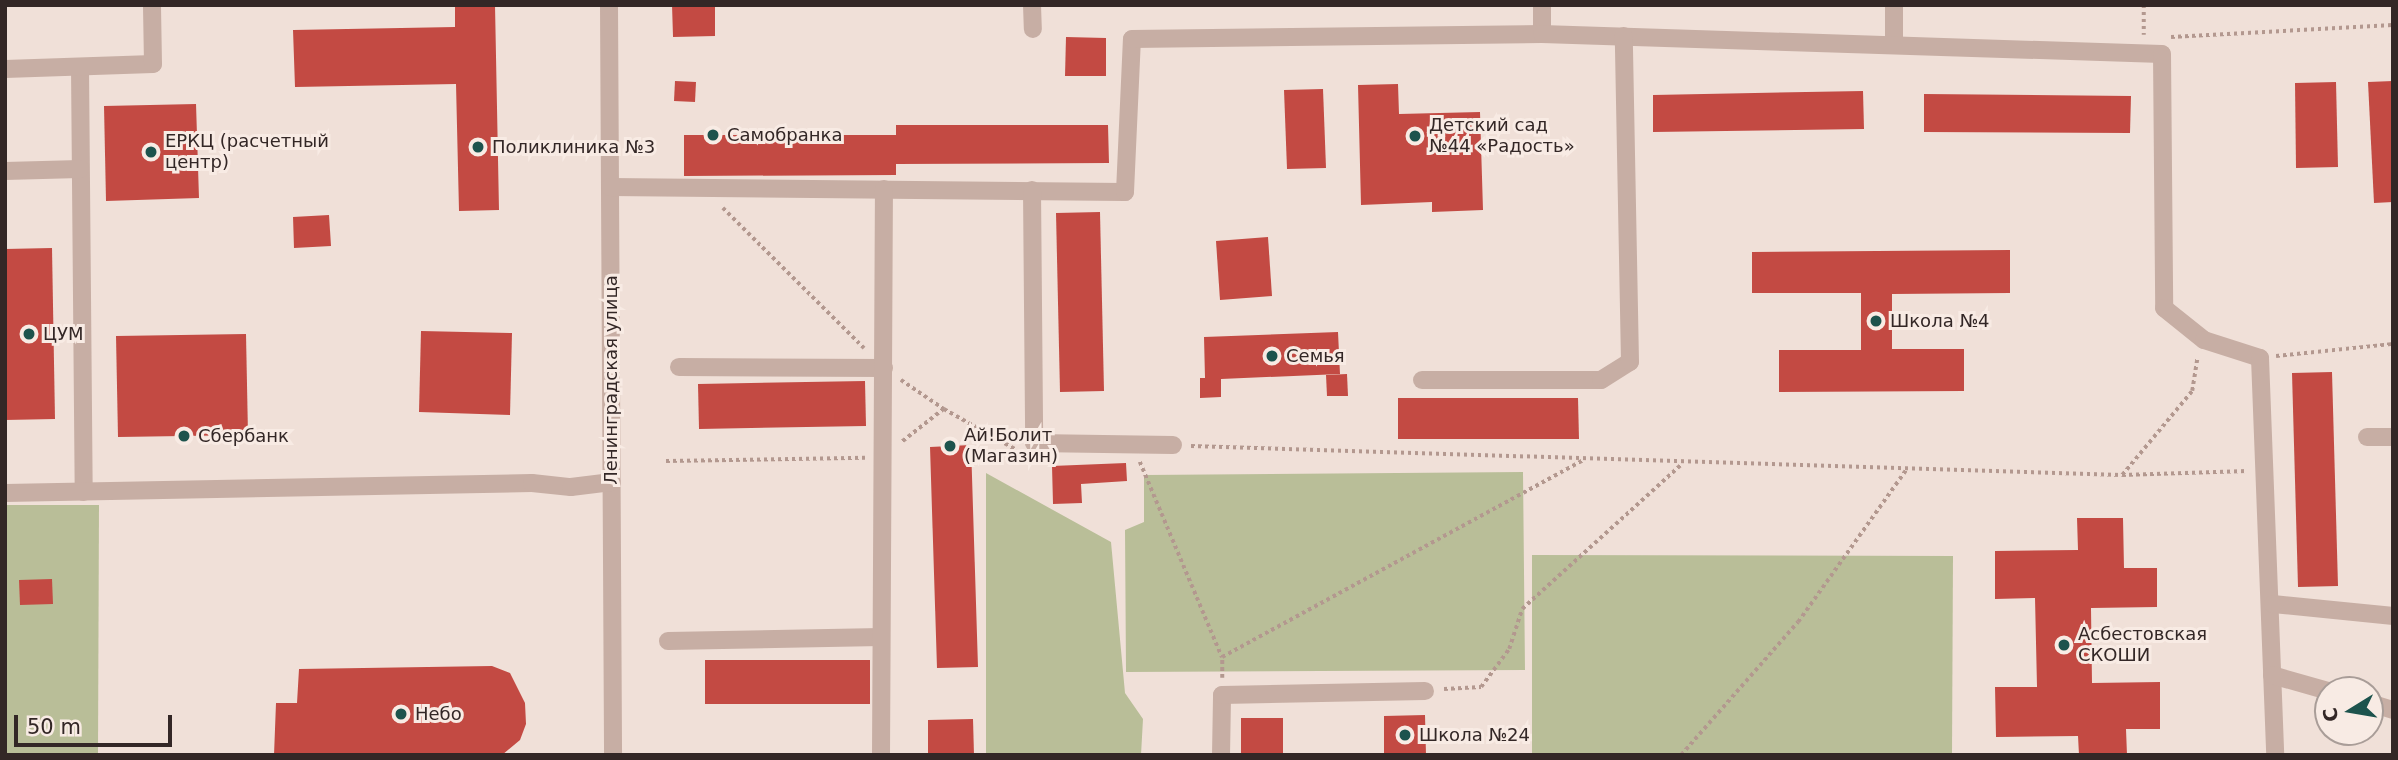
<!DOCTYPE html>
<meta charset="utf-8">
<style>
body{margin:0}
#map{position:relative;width:2398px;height:760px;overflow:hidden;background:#f0e0d8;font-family:"DejaVu Sans",sans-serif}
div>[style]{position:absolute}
.green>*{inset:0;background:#b9be98}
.building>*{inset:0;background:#c34a43}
.path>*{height:3.5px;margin-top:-1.75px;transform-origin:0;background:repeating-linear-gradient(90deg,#b3988f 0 3.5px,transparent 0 7px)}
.minor>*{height:18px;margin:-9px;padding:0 9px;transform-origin:9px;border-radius:9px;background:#c7aea4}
.dots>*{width:19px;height:19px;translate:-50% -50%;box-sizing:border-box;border:4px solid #f8ebe4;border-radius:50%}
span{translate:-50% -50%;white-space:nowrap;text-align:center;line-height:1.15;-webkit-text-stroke:6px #f8ebe4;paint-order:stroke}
.poi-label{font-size:18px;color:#332726}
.left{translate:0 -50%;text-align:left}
.street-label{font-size:18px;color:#332726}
.frame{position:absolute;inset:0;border:7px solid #332726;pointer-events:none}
.north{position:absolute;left:2314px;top:676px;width:70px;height:70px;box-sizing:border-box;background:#f8ebe4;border:2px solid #a99d98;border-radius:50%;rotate:259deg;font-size:19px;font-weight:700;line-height:28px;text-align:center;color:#332726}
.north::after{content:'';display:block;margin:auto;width:24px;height:32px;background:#1d534d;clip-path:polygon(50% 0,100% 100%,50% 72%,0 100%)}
.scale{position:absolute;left:14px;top:715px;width:158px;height:32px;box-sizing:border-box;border:4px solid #332726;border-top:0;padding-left:9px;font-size:21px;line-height:24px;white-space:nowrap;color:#332726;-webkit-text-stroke:5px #f8ebe4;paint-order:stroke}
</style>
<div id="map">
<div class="green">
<i style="clip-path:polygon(1523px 472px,1525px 670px,1126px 672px,1125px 530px,1144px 522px,1144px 475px)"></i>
<i style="clip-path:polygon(986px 473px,1111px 542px,1125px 693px,1143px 719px,1141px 755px,986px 755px)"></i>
<i style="clip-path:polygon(5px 505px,99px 505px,98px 755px,5px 755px)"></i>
<i style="clip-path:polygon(1532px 555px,1953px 556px,1952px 755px,1532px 755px)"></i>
</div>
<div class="building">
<i style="clip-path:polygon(455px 5px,495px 5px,499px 210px,459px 211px,456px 84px,295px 87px,293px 30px,455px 27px)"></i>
<i style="clip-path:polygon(672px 5px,715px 5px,715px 36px,673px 37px)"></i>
<i style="clip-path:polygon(1066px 37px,1106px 38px,1106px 76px,1065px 76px)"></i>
<i style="clip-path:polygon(675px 81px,696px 82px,695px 102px,674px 101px)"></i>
<i style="clip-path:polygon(2393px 81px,2393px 202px,2374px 203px,2368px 82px)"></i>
<i style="clip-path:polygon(2336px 82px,2338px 167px,2296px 168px,2295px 83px)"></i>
<i style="clip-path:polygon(1398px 84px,1399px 114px,1480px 112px,1483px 210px,1432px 212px,1432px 202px,1361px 205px,1358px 85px)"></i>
<i style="clip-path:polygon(1323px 89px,1326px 168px,1287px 169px,1284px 90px)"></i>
<i style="clip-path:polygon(1863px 91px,1864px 129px,1653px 132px,1653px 95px)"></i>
<i style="clip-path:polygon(1924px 94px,2131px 96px,2130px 133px,1924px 132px)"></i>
<i style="clip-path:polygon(196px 104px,199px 198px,106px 201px,104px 106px)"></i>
<i style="clip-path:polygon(896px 125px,1108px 125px,1109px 163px,896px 164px,896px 175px,684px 176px,684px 135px,896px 135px)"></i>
<i style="clip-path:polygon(1100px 212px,1104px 391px,1060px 392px,1056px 213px)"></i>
<i style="clip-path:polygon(329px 215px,331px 246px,294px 248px,293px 217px)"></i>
<i style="clip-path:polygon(1268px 237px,1272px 296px,1220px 300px,1216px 241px)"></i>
<i style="clip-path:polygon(52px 248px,55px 419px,5px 420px,5px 249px)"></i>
<i style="clip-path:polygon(2010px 250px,2010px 293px,1892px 294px,1892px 349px,1964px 349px,1964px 391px,1779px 392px,1779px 350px,1861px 350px,1861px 293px,1752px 293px,1752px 252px)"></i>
<i style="clip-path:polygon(421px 331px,512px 333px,510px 415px,419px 412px)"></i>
<i style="clip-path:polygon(1338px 332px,1340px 374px,1221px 379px,1221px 397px,1200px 398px,1200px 378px,1205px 378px,1204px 337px)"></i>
<i style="clip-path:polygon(246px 334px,248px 435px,118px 437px,116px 336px)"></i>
<i style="clip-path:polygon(2332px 372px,2338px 586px,2298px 587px,2292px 373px)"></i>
<i style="clip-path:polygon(1347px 374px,1348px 396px,1327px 396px,1326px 375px)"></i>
<i style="clip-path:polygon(865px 381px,866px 426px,699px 429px,698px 384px)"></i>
<i style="clip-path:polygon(1398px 398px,1578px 398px,1579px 439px,1398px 439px)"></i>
<i style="clip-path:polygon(971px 445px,978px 667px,937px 668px,930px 447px)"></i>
<i style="clip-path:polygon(1126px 463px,1127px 481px,1081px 484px,1082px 503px,1053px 504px,1052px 466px)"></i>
<i style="clip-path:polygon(2077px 518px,2123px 518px,2124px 568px,2157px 568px,2157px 607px,2091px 608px,2092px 683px,2160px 682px,2160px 729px,2126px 729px,2127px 755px,2079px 755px,2078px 736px,1996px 737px,1995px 687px,2037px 687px,2035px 598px,1995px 599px,1995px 551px,2078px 550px)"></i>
<i style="clip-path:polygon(52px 579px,53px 604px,20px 605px,19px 580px)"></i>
<i style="clip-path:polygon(705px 660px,870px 660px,870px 704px,705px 704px)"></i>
<i style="clip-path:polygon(492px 666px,510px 673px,525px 703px,526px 724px,520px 740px,502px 755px,274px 755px,276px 703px,297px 703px,299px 669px)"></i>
<i style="clip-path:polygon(1425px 715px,1426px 755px,1384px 755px,1384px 716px)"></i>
<i style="clip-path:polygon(1241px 718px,1283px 718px,1283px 755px,1241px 755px)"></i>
<i style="clip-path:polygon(973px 719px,974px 755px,928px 755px,928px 720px)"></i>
</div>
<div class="path">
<i style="left:2144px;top:5px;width:30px;rotate:90deg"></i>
<i style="left:2171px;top:37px;width:222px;rotate:-3.1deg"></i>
<i style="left:723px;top:208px;width:199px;rotate:44.8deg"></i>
<i style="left:2276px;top:356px;width:118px;rotate:-5.9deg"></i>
<i style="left:901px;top:380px;width:52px;rotate:34deg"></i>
<i style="left:944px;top:409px;width:53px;rotate:141.8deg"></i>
<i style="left:944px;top:409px;width:81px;rotate:29.4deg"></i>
<i style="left:1191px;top:446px;width:931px;rotate:1.78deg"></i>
<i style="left:2122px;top:475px;width:125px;rotate:-1.8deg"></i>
<i style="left:666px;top:461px;width:199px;rotate:-0.9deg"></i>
<i style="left:1140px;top:462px;width:212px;rotate:67.2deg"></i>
<i style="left:2122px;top:475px;width:109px;rotate:-50.2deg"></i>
<i style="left:2192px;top:391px;width:33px;rotate:-81deg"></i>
<i style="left:1222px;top:678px;width:21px;rotate:-90deg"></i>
<i style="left:1222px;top:657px;width:411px;rotate:-28.6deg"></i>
<i style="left:1444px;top:689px;width:37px;rotate:-3deg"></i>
<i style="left:1481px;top:687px;width:47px;rotate:-53.6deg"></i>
<i style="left:1509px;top:649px;width:42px;rotate:-72deg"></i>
<i style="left:1522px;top:609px;width:216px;rotate:-42.2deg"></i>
<i style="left:1681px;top:755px;width:177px;rotate:-48.7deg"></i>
<i style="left:1798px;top:622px;width:186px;rotate:-54.6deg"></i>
</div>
<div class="minor">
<i style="left:609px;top:5px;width:750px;rotate:89.69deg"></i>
<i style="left:1032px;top:5px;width:24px;rotate:88deg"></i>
<i style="left:1542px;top:34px;width:29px;rotate:-90deg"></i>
<i style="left:1894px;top:44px;width:39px;rotate:-90deg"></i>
<i style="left:80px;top:67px;width:425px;rotate:89.5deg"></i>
<i style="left:5px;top:69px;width:148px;rotate:-1.9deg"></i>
<i style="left:153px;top:64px;width:59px;rotate:-91deg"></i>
<i style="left:5px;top:171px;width:75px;rotate:-1.5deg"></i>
<i style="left:610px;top:187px;width:515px;rotate:0.56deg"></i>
<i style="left:1125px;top:192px;width:153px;rotate:-87.4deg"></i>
<i style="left:1132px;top:39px;width:410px;rotate:-0.7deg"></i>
<i style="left:1542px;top:34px;width:620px;rotate:1.85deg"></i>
<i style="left:2162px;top:54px;width:254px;rotate:89.5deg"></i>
<i style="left:2164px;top:308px;width:51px;rotate:38.7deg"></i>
<i style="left:2204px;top:340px;width:59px;rotate:17.8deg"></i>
<i style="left:2260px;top:358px;width:397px;rotate:87.8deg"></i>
<i style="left:1032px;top:190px;width:253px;rotate:89.5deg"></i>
<i style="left:1034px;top:443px;width:139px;rotate:0.8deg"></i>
<i style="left:679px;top:367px;width:205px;rotate:0.3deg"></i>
<i style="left:1422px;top:380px;width:179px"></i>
<i style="left:1601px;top:380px;width:34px;rotate:-32deg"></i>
<i style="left:1630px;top:362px;width:326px;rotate:-91.1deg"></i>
<i style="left:2367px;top:437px;width:26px"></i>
<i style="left:5px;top:493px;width:527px;rotate:-1.09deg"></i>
<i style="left:532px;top:483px;width:39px;rotate:6deg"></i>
<i style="left:571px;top:487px;width:41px;rotate:-7deg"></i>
<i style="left:2273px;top:604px;width:121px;rotate:5.7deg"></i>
<i style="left:668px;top:641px;width:213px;rotate:-1.1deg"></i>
<i style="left:2272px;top:675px;width:58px;rotate:15.9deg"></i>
<i style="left:2370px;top:703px;width:24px;rotate:17deg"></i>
<i style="left:881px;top:755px;width:566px;rotate:-89.7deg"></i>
<i style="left:1221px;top:755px;width:60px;rotate:-89deg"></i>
<i style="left:1222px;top:695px;width:203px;rotate:-1.1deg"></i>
</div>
<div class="dots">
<i style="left:713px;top:135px;background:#1d534d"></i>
<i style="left:1415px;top:136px;background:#1d534d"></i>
<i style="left:478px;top:147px;background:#1d534d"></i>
<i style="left:151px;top:152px;background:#1d534d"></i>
<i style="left:1876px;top:321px;background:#1d534d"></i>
<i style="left:29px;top:334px;background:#1d534d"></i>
<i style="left:1272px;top:356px;background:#1d534d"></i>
<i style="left:184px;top:436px;background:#1d534d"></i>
<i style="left:950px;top:446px;background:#1d534d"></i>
<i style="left:2064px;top:645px;background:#1d534d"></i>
<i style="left:401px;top:714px;background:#1d534d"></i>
<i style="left:1405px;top:735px;background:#1d534d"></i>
</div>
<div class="poi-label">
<span class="left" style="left:1429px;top:136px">Детский сад<br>№44 «Радость»</span>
<span class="left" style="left:727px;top:135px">Самобранка</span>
<span class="left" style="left:165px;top:152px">ЕРКЦ (расчетный<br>центр)</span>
<span class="left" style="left:492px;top:147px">Поликлиника №3</span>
<span class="left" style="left:1890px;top:321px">Школа №4</span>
<span class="left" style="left:43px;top:334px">ЦУМ</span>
<span class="left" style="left:1286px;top:356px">Семья</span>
<span class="left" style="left:198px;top:436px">Сбербанк</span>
<span class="left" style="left:964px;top:446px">Ай!Болит<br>(Магазин)</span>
<span class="left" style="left:2078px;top:645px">Асбестовская<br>СКОШИ</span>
<span class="left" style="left:415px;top:714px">Небо</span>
<span class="left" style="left:1419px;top:735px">Школа №24</span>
</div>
<div class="street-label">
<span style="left:611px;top:380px;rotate:-90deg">Ленинградская улица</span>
</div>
<div class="frame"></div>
<div class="north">С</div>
<div class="scale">50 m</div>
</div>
